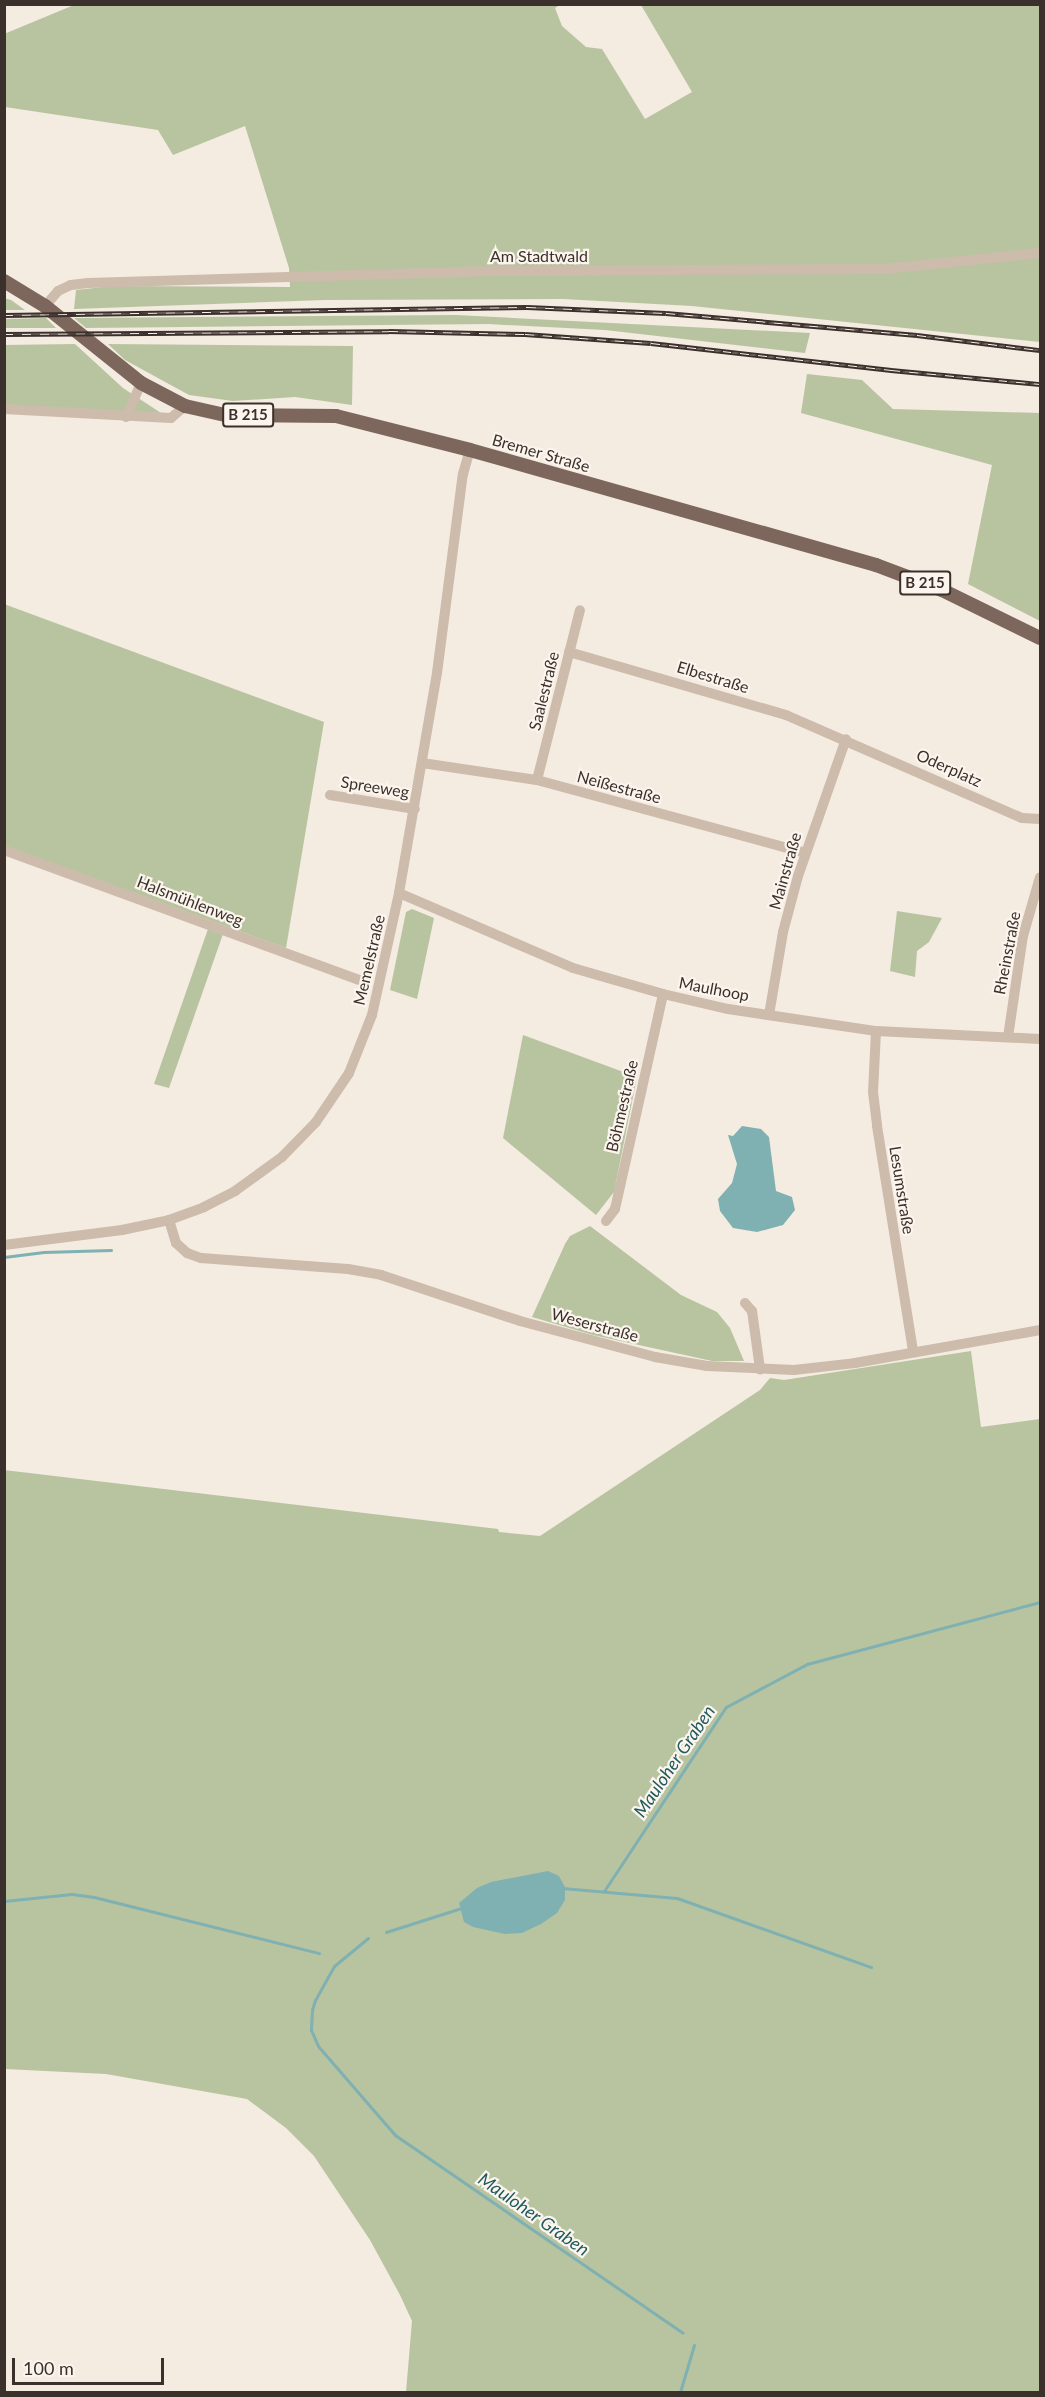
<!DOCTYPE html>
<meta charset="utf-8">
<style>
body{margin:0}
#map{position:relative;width:1045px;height:2397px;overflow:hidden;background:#f4ebe1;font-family:Lato,sans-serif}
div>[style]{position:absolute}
.green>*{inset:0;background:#b8c4a0}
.water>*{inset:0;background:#7fb0b2}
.stream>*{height:3px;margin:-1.5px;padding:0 1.5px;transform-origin:1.5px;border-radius:1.5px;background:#7fb0b2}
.minor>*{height:10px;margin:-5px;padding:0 5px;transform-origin:5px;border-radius:5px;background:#cdbbac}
.major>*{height:14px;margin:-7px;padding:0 7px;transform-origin:7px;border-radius:7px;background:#7d675c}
.rail>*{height:5px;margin-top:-2.5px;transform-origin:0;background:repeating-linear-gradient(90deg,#fbf5ee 0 9px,#3b302b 0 18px);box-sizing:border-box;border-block:2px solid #3b302b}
span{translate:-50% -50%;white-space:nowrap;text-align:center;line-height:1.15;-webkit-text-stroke:4.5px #fbf5ee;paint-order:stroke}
.shield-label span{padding:2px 4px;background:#fbf5ee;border:2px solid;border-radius:4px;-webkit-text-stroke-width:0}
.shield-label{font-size:15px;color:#3b302b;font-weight:700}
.street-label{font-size:16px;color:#3b302b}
.water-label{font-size:18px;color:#1f5a5e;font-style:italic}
.frame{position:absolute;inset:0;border:6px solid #3b302b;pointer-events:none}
.scale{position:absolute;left:12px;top:2358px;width:152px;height:27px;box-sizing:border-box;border:3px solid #3b302b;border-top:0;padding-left:8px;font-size:18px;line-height:21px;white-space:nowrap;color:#3b302b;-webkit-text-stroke:4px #fbf5ee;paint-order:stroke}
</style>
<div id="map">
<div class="green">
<i style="clip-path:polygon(74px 5px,560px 5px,555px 8px,562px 26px,586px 47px,602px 49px,645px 119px,692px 92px,641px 5px,1040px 5px,1040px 342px,692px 306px,563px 299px,325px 300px,74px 309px,76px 290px,112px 286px,290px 287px,289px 268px,245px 126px,173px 155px,158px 130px,5px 107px,4px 34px)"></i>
<i style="clip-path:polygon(4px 298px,11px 300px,25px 310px,5px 310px)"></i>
<i style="clip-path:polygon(456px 315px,810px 333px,805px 353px,605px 330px,488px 324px,86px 328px,74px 318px)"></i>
<i style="clip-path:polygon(46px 318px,56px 328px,5px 328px,5px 319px)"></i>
<i style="clip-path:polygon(75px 344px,123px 388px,161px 413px,5px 405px,4px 345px)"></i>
<i style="clip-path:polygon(108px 344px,353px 346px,352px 405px,295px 397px,233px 401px,189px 395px,125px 360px)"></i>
<i style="clip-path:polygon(807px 374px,862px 380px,893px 409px,1040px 413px,1040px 621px,968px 584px,992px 465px,801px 413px)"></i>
<i style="clip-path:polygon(4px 604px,324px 722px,286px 948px,5px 846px)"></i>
<i style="clip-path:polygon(412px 909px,434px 918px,417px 999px,390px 990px,406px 912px)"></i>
<i style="clip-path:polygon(897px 911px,942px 918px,929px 942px,917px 951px,915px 977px,890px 971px)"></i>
<i style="clip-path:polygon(208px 929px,223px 934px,169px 1088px,154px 1084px)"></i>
<i style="clip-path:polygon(523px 1035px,637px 1077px,614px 1192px,596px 1215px,503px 1138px)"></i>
<i style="clip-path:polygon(590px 1226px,681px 1295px,717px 1312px,730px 1328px,744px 1361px,712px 1361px,593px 1335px,532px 1317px,565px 1244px,570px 1236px)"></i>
<i style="clip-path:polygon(971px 1351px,981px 1427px,1040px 1419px,1040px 2392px,406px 2392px,412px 2321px,400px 2295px,370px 2240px,314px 2156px,286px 2128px,247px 2099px,106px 2074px,5px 2069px,4px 1470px,498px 1529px,499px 1532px,540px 1536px,760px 1390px,770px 1378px,784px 1380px)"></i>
</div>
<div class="water">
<i style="clip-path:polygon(742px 1126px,761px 1129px,769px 1137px,776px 1191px,792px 1197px,795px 1210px,783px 1225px,757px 1232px,733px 1228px,720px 1211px,718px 1199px,732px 1183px,737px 1164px,728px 1135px,733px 1136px)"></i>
<i style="clip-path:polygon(548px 1871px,559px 1876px,565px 1887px,565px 1900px,557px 1913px,541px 1924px,522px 1933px,505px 1934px,473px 1927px,464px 1922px,459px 1903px,477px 1888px,491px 1882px)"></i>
</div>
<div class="stream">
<i style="left:4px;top:1257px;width:40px;rotate:-7.1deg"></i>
<i style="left:44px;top:1252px;width:67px;rotate:-1.7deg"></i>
<i style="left:562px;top:1888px;width:115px;rotate:5deg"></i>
<i style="left:677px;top:1898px;width:206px;rotate:19.6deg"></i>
<i style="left:604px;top:1891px;width:221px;rotate:-56.5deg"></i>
<i style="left:726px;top:1707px;width:92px;rotate:-28deg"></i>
<i style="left:807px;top:1664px;width:241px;rotate:-14.9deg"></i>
<i style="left:4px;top:1901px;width:68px;rotate:-5.9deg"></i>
<i style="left:72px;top:1894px;width:22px;rotate:8deg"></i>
<i style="left:94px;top:1897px;width:232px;rotate:14deg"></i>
<i style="left:386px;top:1932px;width:79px;rotate:-17.7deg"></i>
<i style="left:368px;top:1938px;width:44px;rotate:140.5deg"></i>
<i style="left:334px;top:1966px;width:39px;rotate:119deg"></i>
<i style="left:315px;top:2000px;width:10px;rotate:107deg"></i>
<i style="left:312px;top:2010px;width:20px;rotate:93deg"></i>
<i style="left:311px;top:2030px;width:17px;rotate:66deg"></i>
<i style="left:318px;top:2046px;width:118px;rotate:49.1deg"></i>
<i style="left:395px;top:2135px;width:349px;rotate:34.5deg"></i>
<i style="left:680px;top:2392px;width:49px;rotate:-73.4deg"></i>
</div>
<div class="minor">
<i style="left:45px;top:306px;width:20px;rotate:-49deg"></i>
<i style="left:58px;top:291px;width:14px;rotate:-25deg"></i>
<i style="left:71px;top:285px;width:17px;rotate:-7deg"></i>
<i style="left:88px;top:283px;width:398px;rotate:-1.7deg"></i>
<i style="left:486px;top:271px;width:398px;rotate:-0.3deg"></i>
<i style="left:884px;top:269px;width:157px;rotate:-5.9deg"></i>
<i style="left:4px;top:409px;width:167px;rotate:3.1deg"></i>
<i style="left:171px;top:418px;width:18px;rotate:-41deg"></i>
<i style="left:126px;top:417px;width:37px;rotate:-66deg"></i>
<i style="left:569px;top:652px;width:226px;rotate:16.2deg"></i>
<i style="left:786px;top:715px;width:257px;rotate:23.6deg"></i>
<i style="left:1022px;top:818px;width:18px;rotate:3deg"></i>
<i style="left:422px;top:763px;width:116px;rotate:8.4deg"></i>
<i style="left:537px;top:780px;width:278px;rotate:15.2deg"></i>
<i style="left:537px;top:780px;width:175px;rotate:-75.8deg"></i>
<i style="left:330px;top:795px;width:86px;rotate:9.4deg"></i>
<i style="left:4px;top:850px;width:384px;rotate:20.1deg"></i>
<i style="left:399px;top:893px;width:189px;rotate:23.3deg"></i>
<i style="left:573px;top:968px;width:94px;rotate:16.1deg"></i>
<i style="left:663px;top:994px;width:67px;rotate:13deg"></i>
<i style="left:728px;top:1009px;width:150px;rotate:8.5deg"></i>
<i style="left:876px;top:1031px;width:164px;rotate:2.8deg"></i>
<i style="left:769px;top:1015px;width:84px;rotate:-80.4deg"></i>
<i style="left:783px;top:932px;width:58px;rotate:-75deg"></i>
<i style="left:798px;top:876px;width:145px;rotate:-70.7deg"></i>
<i style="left:876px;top:1031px;width:61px;rotate:92.8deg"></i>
<i style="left:873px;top:1092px;width:34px;rotate:83deg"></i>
<i style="left:877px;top:1126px;width:229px;rotate:80.9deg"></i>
<i style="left:1008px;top:1037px;width:102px;rotate:-81.6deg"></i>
<i style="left:1023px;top:936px;width:61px;rotate:-73.9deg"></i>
<i style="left:169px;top:1220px;width:24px;rotate:73deg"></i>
<i style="left:176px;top:1243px;width:15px;rotate:42deg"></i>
<i style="left:187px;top:1253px;width:15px;rotate:20deg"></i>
<i style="left:201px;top:1258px;width:147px;rotate:4.3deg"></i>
<i style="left:348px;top:1269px;width:34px;rotate:10deg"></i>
<i style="left:381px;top:1275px;width:146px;rotate:18.3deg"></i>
<i style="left:520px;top:1321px;width:140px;rotate:14.9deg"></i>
<i style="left:655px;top:1357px;width:53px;rotate:9.8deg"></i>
<i style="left:707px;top:1366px;width:87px;rotate:2.6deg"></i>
<i style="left:794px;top:1370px;width:61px;rotate:-6.5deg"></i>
<i style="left:855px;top:1363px;width:188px;rotate:-10.1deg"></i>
<i style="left:606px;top:1221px;width:15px;rotate:-53deg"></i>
<i style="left:615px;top:1209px;width:220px;rotate:-77.4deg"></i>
<i style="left:4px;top:1245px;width:119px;rotate:-7.2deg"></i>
<i style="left:122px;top:1230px;width:48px;rotate:-12deg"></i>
<i style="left:169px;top:1220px;width:37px;rotate:-20deg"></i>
<i style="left:204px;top:1207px;width:35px;rotate:-27deg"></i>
<i style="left:235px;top:1191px;width:58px;rotate:-35.9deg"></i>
<i style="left:282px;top:1157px;width:49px;rotate:-45.8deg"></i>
<i style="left:316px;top:1122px;width:59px;rotate:-56deg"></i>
<i style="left:349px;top:1073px;width:62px;rotate:-68.4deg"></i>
<i style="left:372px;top:1015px;width:125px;rotate:-77.5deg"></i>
<i style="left:399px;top:893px;width:223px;rotate:-80.2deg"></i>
<i style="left:437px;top:673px;width:201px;rotate:-82.6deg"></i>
<i style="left:463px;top:474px;width:25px;rotate:-74deg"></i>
<i style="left:745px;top:1303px;width:11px;rotate:49deg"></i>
<i style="left:752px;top:1311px;width:59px;rotate:82.1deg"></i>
</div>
<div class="major">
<i style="left:4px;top:281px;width:48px;rotate:31.4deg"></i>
<i style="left:45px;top:306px;width:123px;rotate:38.7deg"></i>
<i style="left:141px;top:383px;width:50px;rotate:27.6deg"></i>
<i style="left:185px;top:406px;width:41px;rotate:12.7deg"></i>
<i style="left:225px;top:415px;width:111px;rotate:0.5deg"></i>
<i style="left:336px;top:416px;width:138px;rotate:14.2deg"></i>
<i style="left:470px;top:450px;width:422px;rotate:15.8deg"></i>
<i style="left:876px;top:565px;width:71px;rotate:20.7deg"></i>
<i style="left:942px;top:590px;width:109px;rotate:26.1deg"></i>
</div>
<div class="rail">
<i style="left:4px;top:315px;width:523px;rotate:-0.88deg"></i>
<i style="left:527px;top:307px;width:139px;rotate:2.5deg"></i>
<i style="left:666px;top:313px;width:252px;rotate:5deg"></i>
<i style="left:917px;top:335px;width:124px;rotate:7deg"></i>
<i style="left:4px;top:334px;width:385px;rotate:-0.4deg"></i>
<i style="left:389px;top:331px;width:136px;rotate:1.3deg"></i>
<i style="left:525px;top:334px;width:126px;rotate:4.1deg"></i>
<i style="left:651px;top:343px;width:242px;rotate:6.4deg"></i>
<i style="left:891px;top:370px;width:150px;rotate:5.4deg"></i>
</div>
<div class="shield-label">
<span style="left:248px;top:415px">B 215</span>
<span style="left:925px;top:583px">B 215</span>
</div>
<div class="street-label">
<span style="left:539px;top:256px">Am Stadtwald</span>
<span style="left:541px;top:453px;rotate:16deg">Bremer Straße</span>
<span style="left:713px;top:677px;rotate:17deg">Elbestraße</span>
<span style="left:544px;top:691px;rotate:-76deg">Saalestraße</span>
<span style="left:949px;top:768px;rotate:24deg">Oderplatz</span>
<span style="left:375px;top:787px;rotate:9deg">Spreeweg</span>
<span style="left:619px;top:787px;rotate:15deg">Neißestraße</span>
<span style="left:785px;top:871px;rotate:-74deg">Mainstraße</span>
<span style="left:190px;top:901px;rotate:21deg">Halsmühlenweg</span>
<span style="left:1007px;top:953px;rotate:-79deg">Rheinstraße</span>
<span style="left:369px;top:960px;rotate:-77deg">Memelstraße</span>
<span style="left:714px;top:989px;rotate:11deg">Maulhoop</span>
<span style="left:622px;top:1106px;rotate:-77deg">Böhmestraße</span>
<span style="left:902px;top:1190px;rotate:81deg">Lesumstraße</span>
<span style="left:595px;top:1325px;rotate:15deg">Weserstraße</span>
</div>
<div class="water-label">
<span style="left:674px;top:1761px;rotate:-56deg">Mauloher Graben</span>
<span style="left:534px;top:2214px;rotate:35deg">Mauloher Graben</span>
</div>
<div class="frame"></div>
<div class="scale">100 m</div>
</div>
